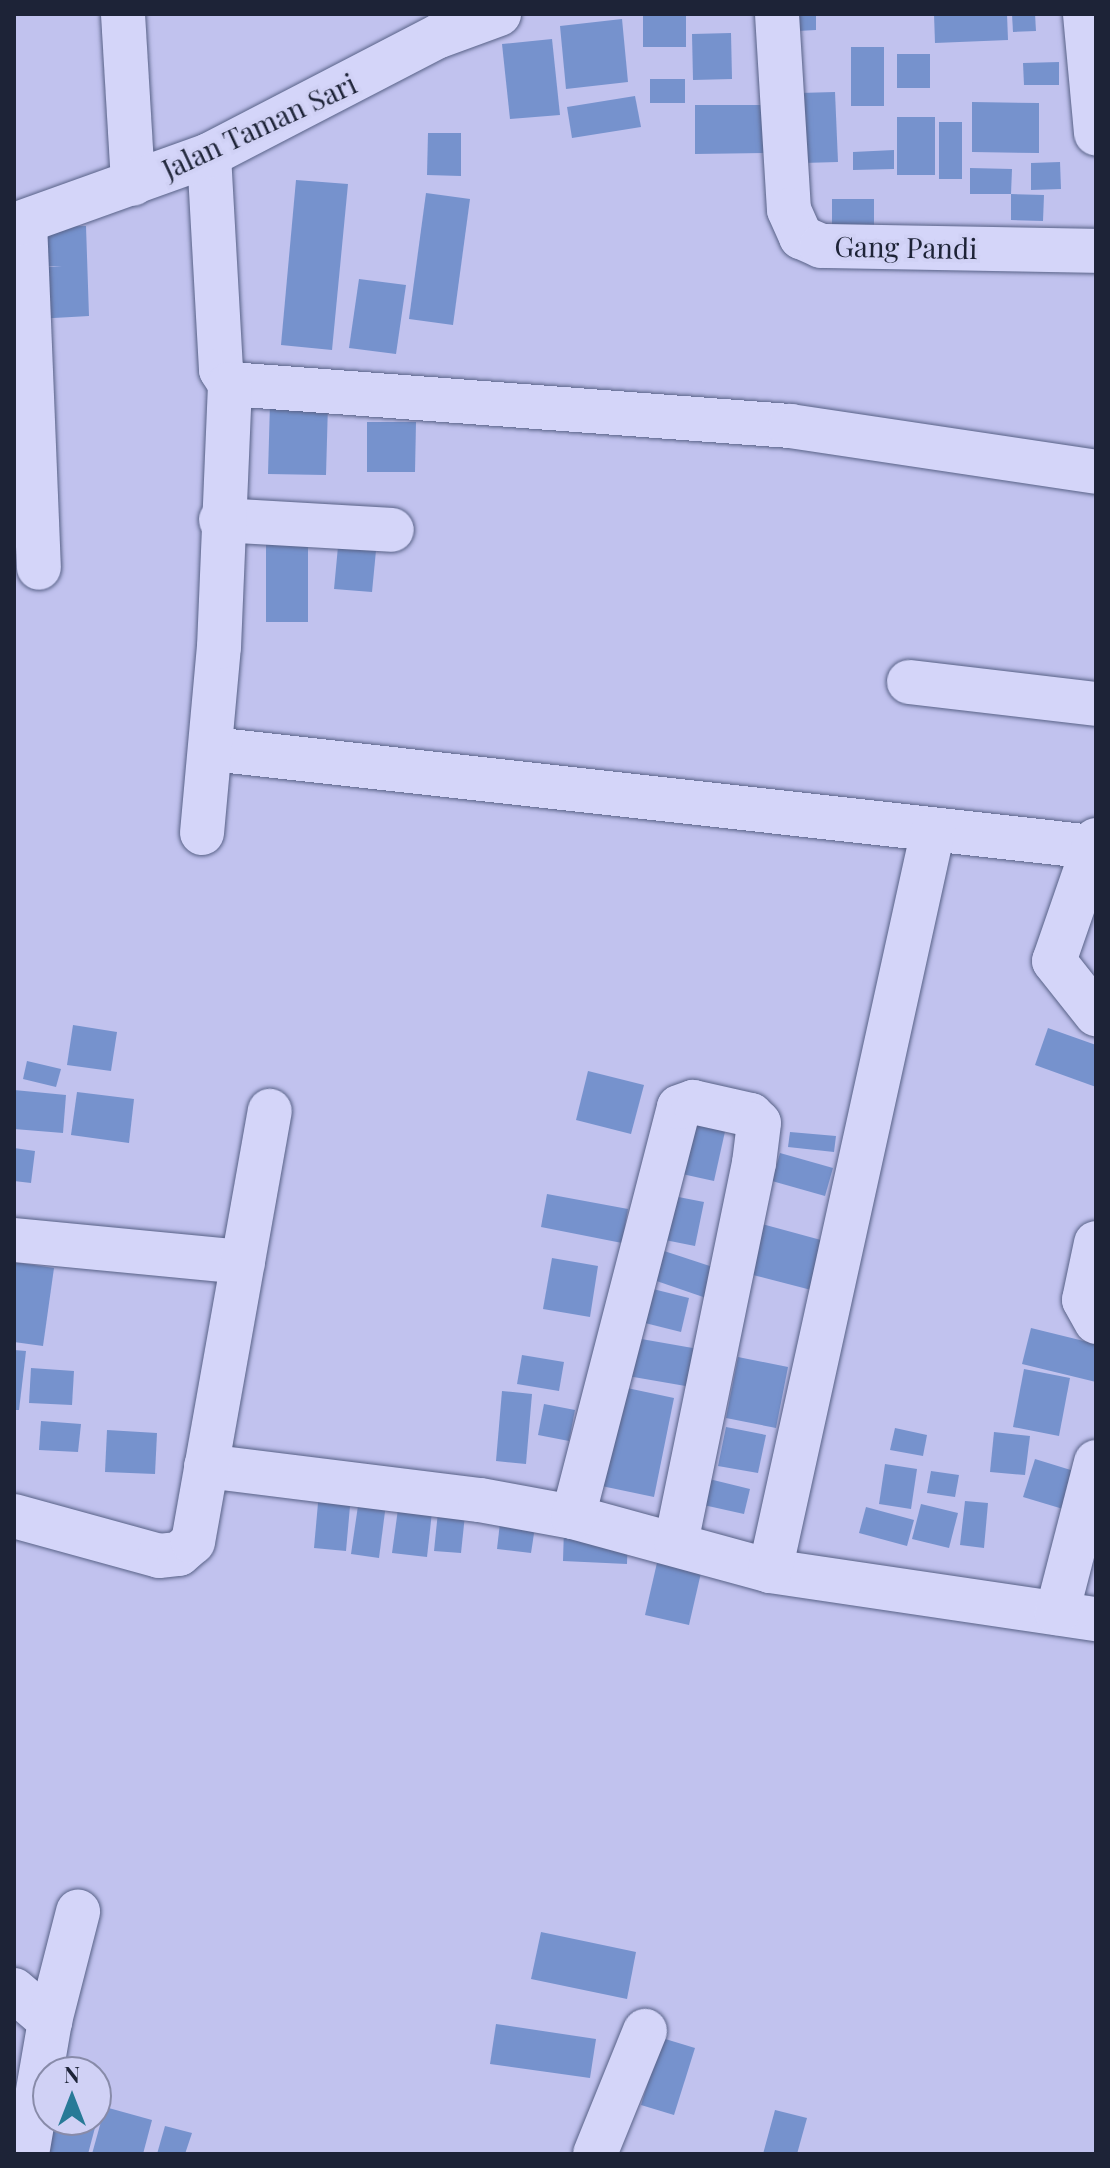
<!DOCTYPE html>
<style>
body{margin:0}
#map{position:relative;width:1110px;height:2168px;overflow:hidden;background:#c1c2ee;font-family:"Playfair Display",serif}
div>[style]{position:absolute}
.building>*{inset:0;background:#7692cd}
.roads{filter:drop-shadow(0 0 2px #586287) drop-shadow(0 0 2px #586287)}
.minor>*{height:44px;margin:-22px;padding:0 22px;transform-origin:22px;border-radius:22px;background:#d4d5f9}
span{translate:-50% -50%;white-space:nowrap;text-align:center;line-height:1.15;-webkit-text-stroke:7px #d0d1f5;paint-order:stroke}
.street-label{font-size:28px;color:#1d2337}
.frame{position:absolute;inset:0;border:16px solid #1d2337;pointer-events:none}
.north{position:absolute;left:32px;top:2056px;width:80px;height:80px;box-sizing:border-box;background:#d0d1f5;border:2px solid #888ba9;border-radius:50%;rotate:0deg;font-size:22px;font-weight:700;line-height:32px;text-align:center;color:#1d2337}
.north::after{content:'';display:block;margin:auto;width:28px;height:36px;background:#287a97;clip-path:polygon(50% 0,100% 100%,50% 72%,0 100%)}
</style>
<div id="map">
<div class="building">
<i style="clip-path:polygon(643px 14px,686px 14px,686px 47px,643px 47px)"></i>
<i style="clip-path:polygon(796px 14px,816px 14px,816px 30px,797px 31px)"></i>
<i style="clip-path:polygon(934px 14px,1007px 14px,1008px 40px,935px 43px)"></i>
<i style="clip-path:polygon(1012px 14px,1035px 14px,1036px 31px,1013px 32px)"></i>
<i style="clip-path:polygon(622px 19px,628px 82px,566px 89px,560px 26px)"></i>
<i style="clip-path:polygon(731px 33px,732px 79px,693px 80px,692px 34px)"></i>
<i style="clip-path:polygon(552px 39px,560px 115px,510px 119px,502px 44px)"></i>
<i style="clip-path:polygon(851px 47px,884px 47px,884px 106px,851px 106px)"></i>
<i style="clip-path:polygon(897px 54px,930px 54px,930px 88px,897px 88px)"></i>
<i style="clip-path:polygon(1059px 62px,1059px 85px,1024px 85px,1023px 63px)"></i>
<i style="clip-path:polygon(650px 79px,685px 79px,685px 103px,650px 103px)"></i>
<i style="clip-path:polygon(835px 92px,838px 162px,803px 163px,799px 93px)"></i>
<i style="clip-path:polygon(635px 96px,641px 127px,572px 138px,567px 107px)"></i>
<i style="clip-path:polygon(972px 102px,1039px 103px,1039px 153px,972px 152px)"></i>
<i style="clip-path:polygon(695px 105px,766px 105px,767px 153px,695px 154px)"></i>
<i style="clip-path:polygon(897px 117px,935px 117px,935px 175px,897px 175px)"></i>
<i style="clip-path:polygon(939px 122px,962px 122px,962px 179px,939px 179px)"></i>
<i style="clip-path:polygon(428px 133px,461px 133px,461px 176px,427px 175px)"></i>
<i style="clip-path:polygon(894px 150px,894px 169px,853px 170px,853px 152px)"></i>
<i style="clip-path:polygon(1060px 162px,1061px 189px,1031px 190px,1031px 163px)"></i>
<i style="clip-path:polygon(970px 168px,1012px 169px,1011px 194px,970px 194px)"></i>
<i style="clip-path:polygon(296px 180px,348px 184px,332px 350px,281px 345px)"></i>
<i style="clip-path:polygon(426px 193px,470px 199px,453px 325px,409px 319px)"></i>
<i style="clip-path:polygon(1011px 194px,1044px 195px,1043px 221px,1011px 220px)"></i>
<i style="clip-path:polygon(832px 199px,874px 199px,874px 231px,832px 231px)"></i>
<i style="clip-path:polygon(86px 226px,89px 316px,36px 319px,34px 268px,62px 266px,43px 266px,42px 227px)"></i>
<i style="clip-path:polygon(359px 279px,406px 285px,396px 354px,349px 348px)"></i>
<i style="clip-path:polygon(270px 403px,328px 404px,326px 475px,268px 474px)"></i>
<i style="clip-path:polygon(367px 422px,416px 422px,415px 472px,367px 472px)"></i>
<i style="clip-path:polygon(266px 536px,308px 536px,308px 622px,266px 622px)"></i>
<i style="clip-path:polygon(339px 536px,377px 540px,372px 592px,334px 589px)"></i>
<i style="clip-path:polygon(73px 1025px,117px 1032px,111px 1071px,67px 1065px)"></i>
<i style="clip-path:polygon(1048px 1028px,1096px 1045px,1096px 1087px,1035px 1065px)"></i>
<i style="clip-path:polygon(27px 1061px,61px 1069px,56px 1087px,23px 1079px)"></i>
<i style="clip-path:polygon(588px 1071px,644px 1085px,631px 1134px,576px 1120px)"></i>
<i style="clip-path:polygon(14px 1090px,66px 1095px,63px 1133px,14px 1129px)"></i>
<i style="clip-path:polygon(77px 1092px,134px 1099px,129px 1143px,71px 1135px)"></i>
<i style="clip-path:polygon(685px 1118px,726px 1127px,714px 1181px,673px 1172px)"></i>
<i style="clip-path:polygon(790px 1132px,836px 1136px,834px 1152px,788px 1147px)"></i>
<i style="clip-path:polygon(14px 1148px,35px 1151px,31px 1183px,14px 1181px)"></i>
<i style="clip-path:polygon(780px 1153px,833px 1168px,825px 1196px,772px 1181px)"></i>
<i style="clip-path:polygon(547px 1194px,628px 1209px,622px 1243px,541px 1227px)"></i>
<i style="clip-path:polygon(663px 1194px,704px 1202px,695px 1246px,655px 1238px)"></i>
<i style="clip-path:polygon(762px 1224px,832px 1243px,819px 1292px,749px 1274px)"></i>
<i style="clip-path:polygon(655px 1248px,719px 1269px,709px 1299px,645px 1277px)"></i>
<i style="clip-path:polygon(552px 1258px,598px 1266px,590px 1317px,543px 1309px)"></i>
<i style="clip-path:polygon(14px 1262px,54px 1268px,43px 1346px,14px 1342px)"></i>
<i style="clip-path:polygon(637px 1285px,689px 1298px,681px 1332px,629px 1319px)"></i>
<i style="clip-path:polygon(1031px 1328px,1096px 1344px,1096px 1382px,1022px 1364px)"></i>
<i style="clip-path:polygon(630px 1337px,704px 1350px,697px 1388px,622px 1375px)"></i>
<i style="clip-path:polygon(14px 1350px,26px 1351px,19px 1410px,14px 1410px)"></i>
<i style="clip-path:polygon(522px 1355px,564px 1362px,559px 1391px,517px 1384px)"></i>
<i style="clip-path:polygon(738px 1357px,788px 1367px,776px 1428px,726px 1418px)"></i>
<i style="clip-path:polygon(31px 1368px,74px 1371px,72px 1405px,29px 1403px)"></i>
<i style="clip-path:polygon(1024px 1369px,1070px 1378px,1059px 1436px,1013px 1427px)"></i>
<i style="clip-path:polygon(613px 1385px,674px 1398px,654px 1497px,592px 1484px)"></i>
<i style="clip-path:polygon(502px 1391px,532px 1394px,526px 1464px,496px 1461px)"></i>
<i style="clip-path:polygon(544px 1404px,575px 1410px,569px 1441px,538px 1435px)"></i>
<i style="clip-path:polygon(41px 1421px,81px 1424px,78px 1452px,39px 1450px)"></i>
<i style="clip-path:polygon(726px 1427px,766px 1435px,758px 1473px,718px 1466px)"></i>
<i style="clip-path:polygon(895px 1428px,927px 1435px,923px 1456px,890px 1450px)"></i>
<i style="clip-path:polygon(107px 1430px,157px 1433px,155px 1474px,105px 1472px)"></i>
<i style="clip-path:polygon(994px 1432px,1030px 1436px,1025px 1475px,990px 1472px)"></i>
<i style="clip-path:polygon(1035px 1459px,1074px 1471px,1063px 1509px,1023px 1497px)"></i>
<i style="clip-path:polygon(885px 1464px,917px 1469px,911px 1509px,879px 1504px)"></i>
<i style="clip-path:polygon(931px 1471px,959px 1475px,955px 1497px,927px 1493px)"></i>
<i style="clip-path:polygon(705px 1478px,750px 1489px,744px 1514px,699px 1504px)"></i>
<i style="clip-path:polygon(319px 1492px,351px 1495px,346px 1551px,314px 1548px)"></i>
<i style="clip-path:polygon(360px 1492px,387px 1496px,379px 1558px,351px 1554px)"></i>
<i style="clip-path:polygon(965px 1501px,988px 1503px,984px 1548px,960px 1545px)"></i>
<i style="clip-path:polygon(921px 1504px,958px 1513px,949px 1548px,912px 1539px)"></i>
<i style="clip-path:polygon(866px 1507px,914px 1520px,907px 1546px,859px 1533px)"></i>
<i style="clip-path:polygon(398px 1509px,432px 1512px,427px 1557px,392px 1553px)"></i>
<i style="clip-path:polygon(438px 1512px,465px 1515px,461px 1553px,434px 1551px)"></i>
<i style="clip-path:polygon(500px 1523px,535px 1527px,531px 1553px,497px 1549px)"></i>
<i style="clip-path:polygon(564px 1528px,628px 1531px,627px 1564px,563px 1561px)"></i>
<i style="clip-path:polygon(659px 1554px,703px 1564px,689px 1625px,645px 1615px)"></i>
<i style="clip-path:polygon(541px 1932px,636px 1952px,627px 1999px,531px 1979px)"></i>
<i style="clip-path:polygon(496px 2024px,596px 2039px,590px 2078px,490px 2064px)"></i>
<i style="clip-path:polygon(662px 2038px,695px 2048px,674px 2115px,641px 2105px)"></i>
<i style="clip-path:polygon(96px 2088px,105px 2090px,88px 2154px,36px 2154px,48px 2120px,96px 2120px)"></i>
<i style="clip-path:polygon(105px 2107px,152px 2120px,143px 2154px,92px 2154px)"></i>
<i style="clip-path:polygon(775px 2110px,807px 2118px,797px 2154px,763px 2154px)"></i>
<i style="clip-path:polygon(165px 2126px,192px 2133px,185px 2154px,157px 2154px)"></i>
</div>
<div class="roads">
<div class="minor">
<i style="left:123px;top:14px;width:170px;rotate:86.6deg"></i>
<i style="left:777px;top:14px;width:196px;rotate:86.5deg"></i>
<i style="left:789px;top:210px;width:30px;rotate:66deg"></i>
<i style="left:801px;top:237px;width:22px;rotate:24deg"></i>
<i style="left:821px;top:246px;width:275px;rotate:1deg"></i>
<i style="left:1085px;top:14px;width:120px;rotate:84.7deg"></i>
<i style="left:209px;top:155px;width:215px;rotate:86.8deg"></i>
<i style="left:221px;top:370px;width:17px;rotate:57deg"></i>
<i style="left:230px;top:384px;width:562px;rotate:4.29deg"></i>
<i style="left:790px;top:426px;width:309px;rotate:8.5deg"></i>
<i style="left:25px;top:222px;width:346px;rotate:87.7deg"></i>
<i style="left:14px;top:225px;width:207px;rotate:-19.7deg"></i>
<i style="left:209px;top:155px;width:259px;rotate:-27.4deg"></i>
<i style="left:439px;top:36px;width:64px;rotate:-20.1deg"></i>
<i style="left:221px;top:520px;width:171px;rotate:3.3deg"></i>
<i style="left:909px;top:682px;width:188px;rotate:6.7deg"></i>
<i style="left:212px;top:749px;width:886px;rotate:6.35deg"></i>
<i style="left:202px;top:833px;width:187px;rotate:-84.8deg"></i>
<i style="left:219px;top:647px;width:263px;rotate:-87.6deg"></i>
<i style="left:1096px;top:840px;width:128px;rotate:109.1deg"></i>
<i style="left:1054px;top:961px;width:68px;rotate:51.6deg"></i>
<i style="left:14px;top:1240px;width:230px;rotate:5.5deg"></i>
<i style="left:1096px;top:1243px;width:58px;rotate:101.9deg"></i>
<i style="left:1084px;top:1300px;width:25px;rotate:61deg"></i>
<i style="left:206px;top:1466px;width:276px;rotate:7.1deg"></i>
<i style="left:480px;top:1500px;width:95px;rotate:10.4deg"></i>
<i style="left:573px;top:1517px;width:204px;rotate:15.3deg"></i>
<i style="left:770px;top:1571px;width:330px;rotate:8.4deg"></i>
<i style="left:14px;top:1516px;width:150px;rotate:15.4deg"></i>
<i style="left:159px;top:1556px;width:20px;rotate:-6deg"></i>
<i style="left:179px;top:1554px;width:18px;rotate:-41deg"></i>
<i style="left:193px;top:1542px;width:438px;rotate:-79.9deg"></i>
<i style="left:573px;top:1517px;width:423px;rotate:-75.5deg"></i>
<i style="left:679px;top:1107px;width:15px;rotate:-20deg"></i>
<i style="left:693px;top:1102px;width:59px;rotate:12.6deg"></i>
<i style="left:751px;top:1115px;width:11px;rotate:45deg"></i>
<i style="left:759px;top:1123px;width:40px;rotate:97.1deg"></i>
<i style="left:754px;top:1163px;width:388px;rotate:101.6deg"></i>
<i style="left:770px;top:1571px;width:759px;rotate:-77.59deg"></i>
<i style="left:1057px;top:1613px;width:156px;rotate:-75.5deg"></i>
<i style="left:14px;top:1990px;width:48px;rotate:40.7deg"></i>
<i style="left:50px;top:2021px;width:135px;rotate:99.8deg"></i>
<i style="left:50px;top:2021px;width:113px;rotate:-75.6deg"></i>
<i style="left:595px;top:2154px;width:133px;rotate:-67.9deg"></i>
</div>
</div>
<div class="street-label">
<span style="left:259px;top:126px;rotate:-25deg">Jalan Taman Sari</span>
<span style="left:906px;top:247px;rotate:1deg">Gang Pandi</span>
</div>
<div class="frame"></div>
<div class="north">N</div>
</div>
